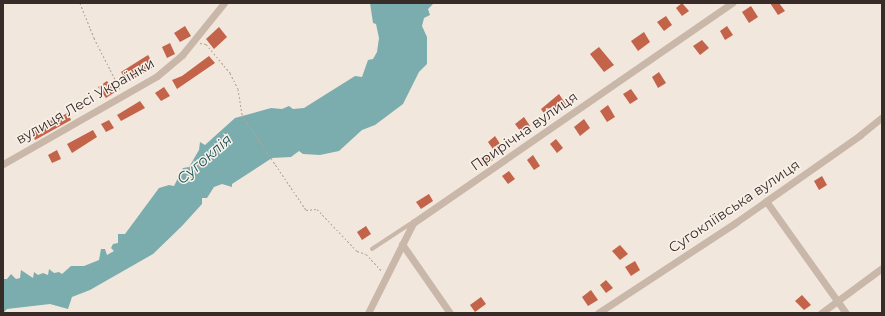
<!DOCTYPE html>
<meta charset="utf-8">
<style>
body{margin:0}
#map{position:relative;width:885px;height:316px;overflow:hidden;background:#f2e7dc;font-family:Montserrat,sans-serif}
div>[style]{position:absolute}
.water>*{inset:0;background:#7cadae}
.building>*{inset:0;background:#c36349}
.path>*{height:1px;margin-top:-0.5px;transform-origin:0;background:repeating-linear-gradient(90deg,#b5a193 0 2px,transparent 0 4px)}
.lane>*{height:3.5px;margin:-1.75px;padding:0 1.75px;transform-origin:1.75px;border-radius:1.75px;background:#c9b7a9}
.street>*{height:7px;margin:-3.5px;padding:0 3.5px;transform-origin:3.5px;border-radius:3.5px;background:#c9b7a9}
span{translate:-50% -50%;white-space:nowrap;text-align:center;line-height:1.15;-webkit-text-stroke:3px #f9f1e9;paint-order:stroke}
.street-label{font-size:14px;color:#372c28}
.water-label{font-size:15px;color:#1f5557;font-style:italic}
.frame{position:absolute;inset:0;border:4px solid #372c28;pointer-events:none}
</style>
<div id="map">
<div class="water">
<i style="clip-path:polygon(370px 3px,433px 4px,428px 9px,430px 15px,424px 18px,422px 26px,427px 37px,427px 64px,419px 72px,403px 104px,375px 125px,362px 130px,339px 151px,320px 155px,303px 154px,299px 151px,291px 157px,272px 158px,232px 184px,232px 187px,222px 184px,214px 187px,207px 198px,202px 198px,202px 204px,182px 226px,153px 254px,90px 290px,72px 297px,68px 309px,50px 304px,7px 309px,3px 313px,3px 279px,7px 279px,11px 274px,16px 279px,20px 278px,21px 270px,33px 278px,34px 272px,38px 275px,43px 273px,48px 275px,49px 269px,54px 273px,59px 272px,62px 274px,71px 266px,84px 266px,99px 260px,101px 249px,105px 249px,107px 255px,114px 251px,111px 248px,113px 244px,118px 243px,118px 234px,125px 234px,159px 188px,169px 185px,174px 186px,183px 168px,189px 167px,199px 150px,200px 142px,205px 145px,235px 118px,271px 108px,282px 109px,289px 106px,293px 109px,304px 108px,355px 76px,362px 77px,368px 60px,373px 59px,377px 52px,379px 38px,376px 24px,373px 23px)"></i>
</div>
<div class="building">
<i style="clip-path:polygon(682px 3px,689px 11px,682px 16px,676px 8px)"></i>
<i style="clip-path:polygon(770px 3px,779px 3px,785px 11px,778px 15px)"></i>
<i style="clip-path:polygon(751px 6px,758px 17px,749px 23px,742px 12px)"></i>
<i style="clip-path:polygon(666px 16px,672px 25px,664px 31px,657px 22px)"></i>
<i style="clip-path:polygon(185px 26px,191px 36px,180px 42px,174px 33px)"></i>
<i style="clip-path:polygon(727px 26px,733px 35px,725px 40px,720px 31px)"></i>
<i style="clip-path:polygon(219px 27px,227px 37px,214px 49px,206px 39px)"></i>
<i style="clip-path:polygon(644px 32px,650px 42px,638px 51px,631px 41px)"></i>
<i style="clip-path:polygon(702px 40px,709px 48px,700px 55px,693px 46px)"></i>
<i style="clip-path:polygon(170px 43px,175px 54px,167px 58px,162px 47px)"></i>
<i style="clip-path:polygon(599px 47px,614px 65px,604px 72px,590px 54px)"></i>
<i style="clip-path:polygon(148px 55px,155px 66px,128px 82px,121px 72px)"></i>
<i style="clip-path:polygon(209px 56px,215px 63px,177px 89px,172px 80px,182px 76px)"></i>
<i style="clip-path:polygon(659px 72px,666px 83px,658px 88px,652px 77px)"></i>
<i style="clip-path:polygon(107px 81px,115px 92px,106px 98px,98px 87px)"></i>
<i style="clip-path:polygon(164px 87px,170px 96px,161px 101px,155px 93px)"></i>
<i style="clip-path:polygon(631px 89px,638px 99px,630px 104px,623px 94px)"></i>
<i style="clip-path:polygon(559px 94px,567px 106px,558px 112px,555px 108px,545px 115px,541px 109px)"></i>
<i style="clip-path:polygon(140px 101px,145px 108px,121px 121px,117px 115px)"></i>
<i style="clip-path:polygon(608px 105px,615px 117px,607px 122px,600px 111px)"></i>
<i style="clip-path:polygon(68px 113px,71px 120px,35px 140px,32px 132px,44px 126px,43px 124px)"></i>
<i style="clip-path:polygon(524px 117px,530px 126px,521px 132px,515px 124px)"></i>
<i style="clip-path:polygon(584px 119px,590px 128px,580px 136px,574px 127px)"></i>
<i style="clip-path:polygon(109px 120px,114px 128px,106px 132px,101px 124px)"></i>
<i style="clip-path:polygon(93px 130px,97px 137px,72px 153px,67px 144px)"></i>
<i style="clip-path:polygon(495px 136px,502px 147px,495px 152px,488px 142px)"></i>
<i style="clip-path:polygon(556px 139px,563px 148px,557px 153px,550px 144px)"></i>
<i style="clip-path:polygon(57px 150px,61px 159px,52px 163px,48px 155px)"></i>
<i style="clip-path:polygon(490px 155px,493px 160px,483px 167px,479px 162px)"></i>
<i style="clip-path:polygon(533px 155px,540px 166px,534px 170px,527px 160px)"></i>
<i style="clip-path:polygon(509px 171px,515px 179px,508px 184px,502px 176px)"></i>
<i style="clip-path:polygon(822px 176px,827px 185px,819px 190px,814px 181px)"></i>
<i style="clip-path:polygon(429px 194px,433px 201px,421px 209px,416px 202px)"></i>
<i style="clip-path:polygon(366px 226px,371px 234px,362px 240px,357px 232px)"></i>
<i style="clip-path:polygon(620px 245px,628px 254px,620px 260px,612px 251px)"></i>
<i style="clip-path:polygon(635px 261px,640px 270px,631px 276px,625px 267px)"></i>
<i style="clip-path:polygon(606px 280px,613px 288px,606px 293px,600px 285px)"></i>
<i style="clip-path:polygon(591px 290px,598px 300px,588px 306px,582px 297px)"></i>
<i style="clip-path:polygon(802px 295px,811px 305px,804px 310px,795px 301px)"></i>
<i style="clip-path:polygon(481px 297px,486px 304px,475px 312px,470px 305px)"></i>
</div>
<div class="path">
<i style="left:80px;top:3px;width:38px;rotate:68deg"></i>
<i style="left:94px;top:38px;width:57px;rotate:63deg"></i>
<i style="left:200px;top:43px;width:6px;rotate:9deg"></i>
<i style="left:206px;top:44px;width:38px;rotate:50deg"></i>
<i style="left:230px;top:73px;width:18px;rotate:63deg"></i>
<i style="left:238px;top:89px;width:26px;rotate:81deg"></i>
<i style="left:242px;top:115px;width:115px;rotate:56deg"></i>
<i style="left:306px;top:210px;width:11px;rotate:-5deg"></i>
<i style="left:317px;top:209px;width:58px;rotate:46.4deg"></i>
<i style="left:357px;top:251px;width:9px;rotate:18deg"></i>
<i style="left:366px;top:254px;width:23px;rotate:47deg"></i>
</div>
<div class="lane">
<i style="left:372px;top:249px;width:45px;rotate:-33.3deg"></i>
</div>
<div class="street">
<i style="left:3px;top:164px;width:177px;rotate:-29.7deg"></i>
<i style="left:157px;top:76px;width:33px;rotate:-40deg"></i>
<i style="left:182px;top:55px;width:67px;rotate:-51.1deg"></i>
<i style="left:766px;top:201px;width:138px;rotate:54.5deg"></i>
<i style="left:402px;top:244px;width:84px;rotate:55.2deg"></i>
<i style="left:368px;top:313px;width:101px;rotate:-63.4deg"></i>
<i style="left:413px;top:223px;width:388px;rotate:-34.6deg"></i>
<i style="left:598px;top:313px;width:164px;rotate:-33.3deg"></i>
<i style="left:735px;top:223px;width:153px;rotate:-35.1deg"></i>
<i style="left:860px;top:135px;width:28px;rotate:-39deg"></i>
<i style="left:821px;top:313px;width:76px;rotate:-36.4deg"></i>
</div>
<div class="street-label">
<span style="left:85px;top:101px;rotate:-30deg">вулиця Лесі Українки</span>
<span style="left:524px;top:131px;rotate:-35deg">Прирічна вулиця</span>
<span style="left:734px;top:206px;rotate:-34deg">Сугокліївська вулиця</span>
</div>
<div class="water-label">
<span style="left:204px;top:159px;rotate:-41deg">Сугоклія</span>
</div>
<div class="frame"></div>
</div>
